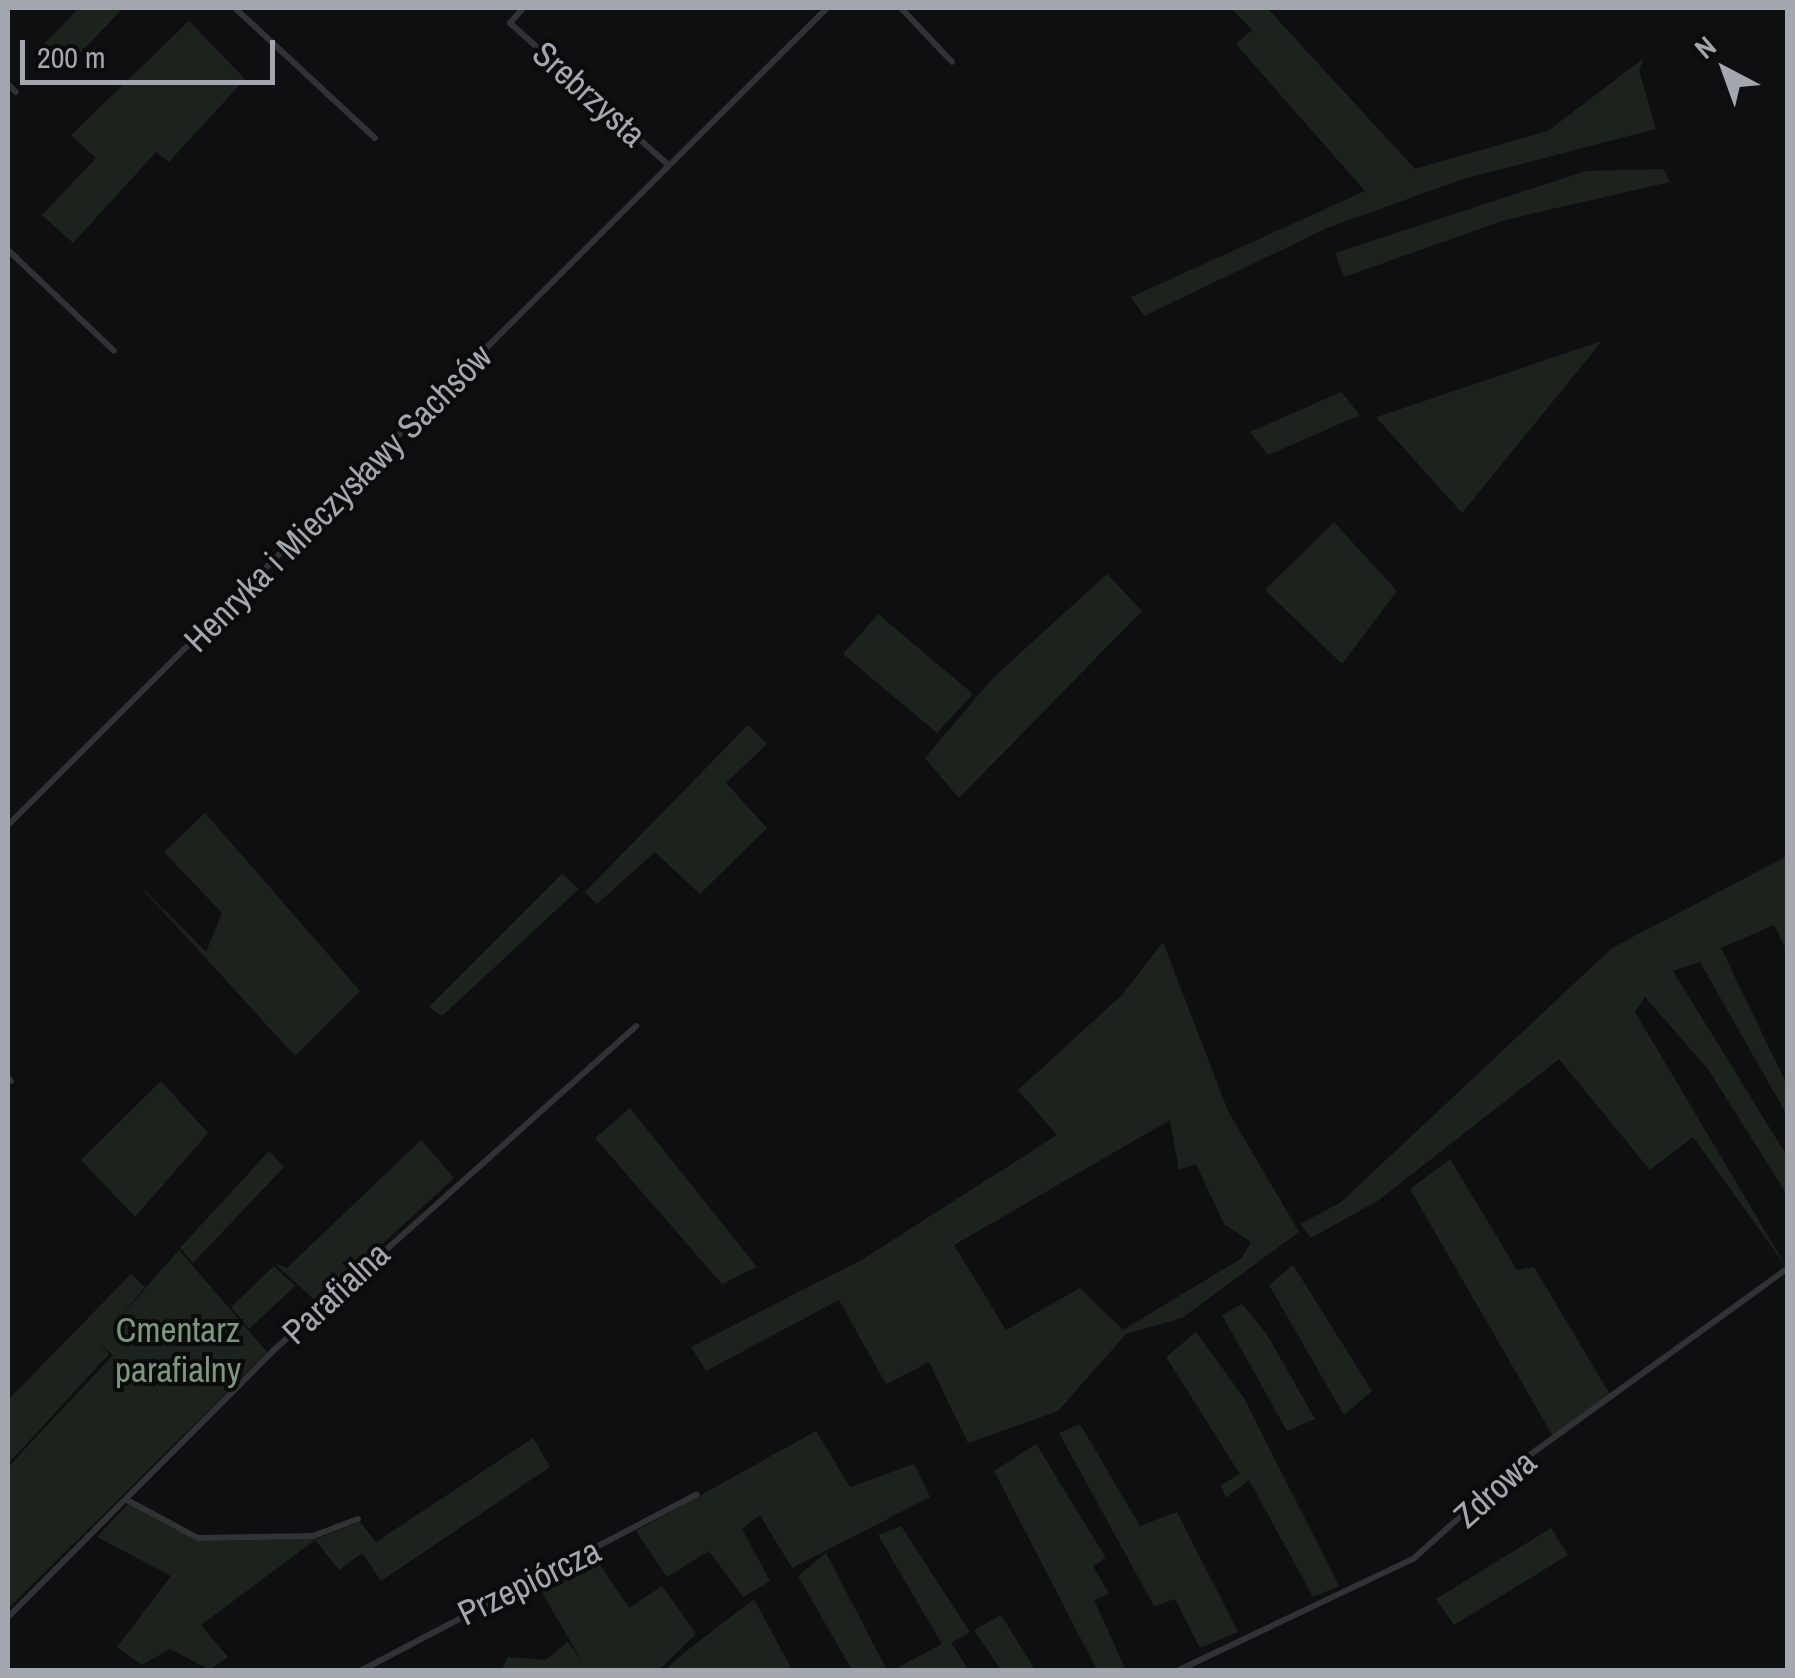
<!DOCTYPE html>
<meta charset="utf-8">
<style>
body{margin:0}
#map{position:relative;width:1795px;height:1678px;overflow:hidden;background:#0f0f11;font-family:"Archivo Narrow",sans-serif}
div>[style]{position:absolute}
.green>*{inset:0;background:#1c231d}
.minor>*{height:6px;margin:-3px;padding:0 3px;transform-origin:3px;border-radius:3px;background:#313235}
span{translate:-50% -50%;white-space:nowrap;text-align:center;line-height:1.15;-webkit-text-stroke:8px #0b0b0c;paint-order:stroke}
.street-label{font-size:35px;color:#a2a7b0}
.park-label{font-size:35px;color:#7b997c}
.frame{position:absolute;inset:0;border:10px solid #a2a7b0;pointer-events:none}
.north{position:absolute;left:1675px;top:20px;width:100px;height:100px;-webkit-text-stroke:8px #0b0b0c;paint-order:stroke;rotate:319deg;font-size:28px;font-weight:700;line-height:40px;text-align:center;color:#a2a7b0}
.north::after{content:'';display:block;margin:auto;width:35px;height:45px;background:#a2a7b0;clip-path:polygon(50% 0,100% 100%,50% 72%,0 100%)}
.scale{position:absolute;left:20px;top:40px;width:255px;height:45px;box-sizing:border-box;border:5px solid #a2a7b0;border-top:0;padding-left:12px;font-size:30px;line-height:35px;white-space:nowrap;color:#a2a7b0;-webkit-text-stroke:8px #0b0b0c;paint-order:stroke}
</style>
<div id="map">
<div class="green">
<i style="clip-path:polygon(79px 8px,123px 8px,67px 67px,44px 44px)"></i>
<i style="clip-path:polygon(1231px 8px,1267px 8px,1415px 169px,1548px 131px,1644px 58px,1639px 70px,1656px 129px,1463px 179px,1327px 228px,1144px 316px,1131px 297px,1365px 191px,1236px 44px,1252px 30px)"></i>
<i style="clip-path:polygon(189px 21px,245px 79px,169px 162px,156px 152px,73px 243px,42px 215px,96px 158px,71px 135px)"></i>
<i style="clip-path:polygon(1663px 169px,1670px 182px,1505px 220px,1344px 277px,1335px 253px,1586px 171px)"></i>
<i style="clip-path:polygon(1602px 341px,1462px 513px,1376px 417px,1377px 417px)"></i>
<i style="clip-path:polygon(1341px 392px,1360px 415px,1268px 455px,1250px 432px)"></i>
<i style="clip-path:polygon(1334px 522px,1397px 591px,1342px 664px,1265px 590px)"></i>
<i style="clip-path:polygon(1107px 574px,1142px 611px,959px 798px,925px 758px,992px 679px)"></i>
<i style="clip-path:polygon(878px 614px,973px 694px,937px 733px,843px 654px)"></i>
<i style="clip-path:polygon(748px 725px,767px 744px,726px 783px,767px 828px,700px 894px,655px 852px,597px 904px,585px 892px)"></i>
<i style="clip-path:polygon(205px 813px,360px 991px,295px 1056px,128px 873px,206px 952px,222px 913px,164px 852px)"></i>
<i style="clip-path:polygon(1787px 856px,1787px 951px,1774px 925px,1721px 948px,1787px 1085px,1787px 1115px,1700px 962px,1673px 971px,1787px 1156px,1787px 1195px,1708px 1069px,1645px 997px,1635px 1012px,1787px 1268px,1693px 1137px,1650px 1170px,1559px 1059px,1379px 1200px,1311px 1238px,1300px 1224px,1340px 1203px,1612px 948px)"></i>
<i style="clip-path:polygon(562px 874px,579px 889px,442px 1016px,429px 1007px)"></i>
<i style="clip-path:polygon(evenodd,1163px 942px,1228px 1111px,1299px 1232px,1182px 1318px,1126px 1334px,1058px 1411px,968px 1443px,929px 1362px,886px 1384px,839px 1300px,706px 1371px,691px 1347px,863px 1259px,1057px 1135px,1018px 1090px,1122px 995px,1163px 942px,1170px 1120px,1179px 1170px,1196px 1164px,1224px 1224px,1251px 1242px,1242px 1258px,1123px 1330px,1080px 1288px,1006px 1330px,954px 1245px,1170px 1120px)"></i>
<i style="clip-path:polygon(161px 1081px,208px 1133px,135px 1217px,81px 1160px)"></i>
<i style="clip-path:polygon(630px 1108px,757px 1267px,722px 1284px,595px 1138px)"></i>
<i style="clip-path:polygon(421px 1140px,454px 1178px,318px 1303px,274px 1263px,287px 1268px)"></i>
<i style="clip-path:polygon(269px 1151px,284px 1167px,193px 1263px,180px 1248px)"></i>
<i style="clip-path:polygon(1450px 1159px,1517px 1270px,1534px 1267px,1611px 1396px,1554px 1438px,1410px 1189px)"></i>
<i style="clip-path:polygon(179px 1250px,267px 1352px,8px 1609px,8px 1467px,113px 1355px,99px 1343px,109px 1354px,8px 1464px,8px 1400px,131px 1274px,145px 1287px,109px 1330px)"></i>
<i style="clip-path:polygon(1293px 1265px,1372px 1391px,1344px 1415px,1269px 1285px)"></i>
<i style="clip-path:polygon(274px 1266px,295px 1286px,249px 1329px,231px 1307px)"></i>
<i style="clip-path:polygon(1242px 1304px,1266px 1333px,1315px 1419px,1287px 1431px,1222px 1315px)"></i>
<i style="clip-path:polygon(1196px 1332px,1244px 1398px,1339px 1586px,1313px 1597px,1249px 1480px,1226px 1498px,1221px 1485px,1240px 1474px,1166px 1357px)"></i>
<i style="clip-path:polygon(1080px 1424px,1140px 1526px,1177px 1512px,1238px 1632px,1200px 1648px,1175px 1599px,1154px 1606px,1059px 1433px)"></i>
<i style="clip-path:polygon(816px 1431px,850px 1487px,914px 1464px,930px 1497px,792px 1568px,760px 1515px,742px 1529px,770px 1581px,743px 1597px,709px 1551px,667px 1577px,636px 1531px)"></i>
<i style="clip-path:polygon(533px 1438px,550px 1467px,381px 1581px,362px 1553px,339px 1570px,315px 1540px,201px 1625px,228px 1657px,210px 1670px,170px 1649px,142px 1665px,117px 1647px,171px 1576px,97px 1537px,128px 1504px,197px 1541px,316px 1539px,360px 1522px,376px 1542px)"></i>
<i style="clip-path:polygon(1036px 1444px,1106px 1558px,1093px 1566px,1109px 1594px,1094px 1600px,1126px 1670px,1097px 1670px,994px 1471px)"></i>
<i style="clip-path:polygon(901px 1526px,970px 1632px,951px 1643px,969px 1670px,893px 1670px,942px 1644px,878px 1535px)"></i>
<i style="clip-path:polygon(1551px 1528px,1568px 1555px,1454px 1625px,1436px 1599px)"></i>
<i style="clip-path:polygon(826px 1553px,887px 1670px,852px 1670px,798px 1576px)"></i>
<i style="clip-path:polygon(594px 1556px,629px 1608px,662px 1586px,696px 1634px,659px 1670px,501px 1670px,508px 1657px,545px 1660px,568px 1642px,583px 1663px,537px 1584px)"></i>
<i style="clip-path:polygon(754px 1599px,792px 1670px,665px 1670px,685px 1652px)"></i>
<i style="clip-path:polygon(1001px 1615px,1035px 1670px,1001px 1670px,974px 1630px)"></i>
</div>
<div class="minor">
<i style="left:235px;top:8px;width:191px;rotate:42.9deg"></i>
<i style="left:523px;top:8px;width:20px;rotate:131deg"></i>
<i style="left:510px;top:23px;width:212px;rotate:41.9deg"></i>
<i style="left:901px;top:8px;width:74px;rotate:46.6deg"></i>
<i style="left:8px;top:84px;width:11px;rotate:45deg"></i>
<i style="left:8px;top:250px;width:146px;rotate:43.6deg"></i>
<i style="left:8px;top:825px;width:1157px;rotate:-44.93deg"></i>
<i style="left:8px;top:1077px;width:5px;rotate:53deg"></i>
<i style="left:127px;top:1500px;width:81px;rotate:28.2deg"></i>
<i style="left:198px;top:1538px;width:115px;rotate:-1deg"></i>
<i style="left:313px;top:1536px;width:48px;rotate:-20.7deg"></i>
<i style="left:8px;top:1617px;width:377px;rotate:-45.1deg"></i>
<i style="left:274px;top:1350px;width:486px;rotate:-41.8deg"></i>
<i style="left:362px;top:1670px;width:378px;rotate:-27.7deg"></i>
<i style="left:1179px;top:1670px;width:259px;rotate:-25.4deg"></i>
<i style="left:1413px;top:1559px;width:153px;rotate:-41.8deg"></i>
<i style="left:1527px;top:1457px;width:322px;rotate:-35.9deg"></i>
</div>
<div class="street-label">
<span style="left:589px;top:94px;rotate:42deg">Srebrzysta</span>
<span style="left:338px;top:498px;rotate:-45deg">Henryka i Mieczysławy Sachsów</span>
<span style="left:336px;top:1293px;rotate:-43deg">Parafialna</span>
<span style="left:1495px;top:1489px;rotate:-42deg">Zdrowa</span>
<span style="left:529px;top:1582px;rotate:-26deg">Przepiórcza</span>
</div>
<div class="park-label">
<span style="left:178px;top:1350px">Cmentarz<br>parafialny</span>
</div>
<div class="frame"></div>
<div class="north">N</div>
<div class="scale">200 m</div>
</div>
